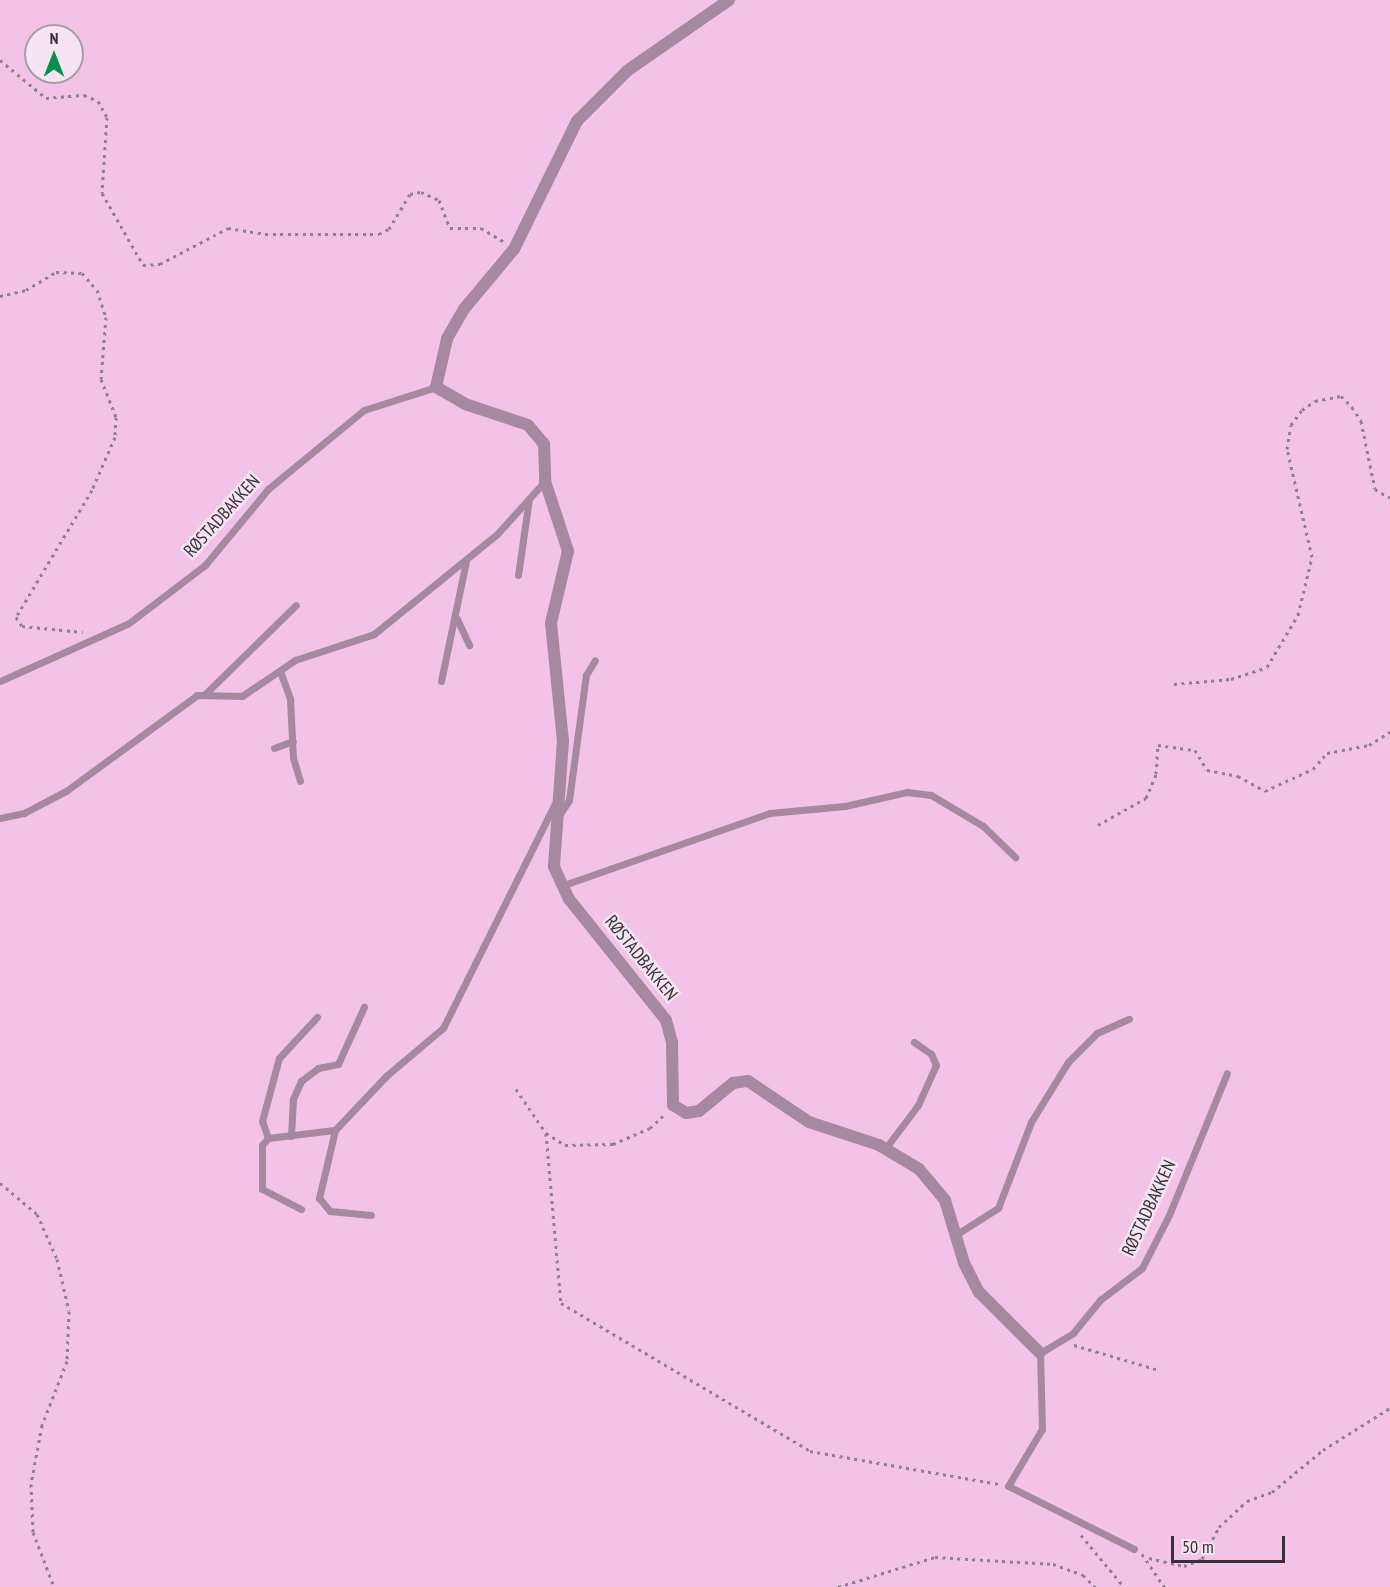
<!DOCTYPE html>
<meta charset="utf-8">
<style>
body{margin:0}
#map{position:relative;width:1390px;height:1587px;overflow:hidden;background:#f5e4f1;font-family:"PT Sans Narrow",sans-serif}
div>[style]{position:absolute}
.green>*{inset:0;background:#f2c3e7}
.path>*{height:3px;margin-top:-1.5px;transform-origin:0;background:repeating-linear-gradient(90deg,#8d818a 0 3px,transparent 0 7.5px)}
.lane>*{height:7px;margin:-3.5px;padding:0 3.5px;transform-origin:3.5px;border-radius:3.5px;background:#a6889f}
.street>*{height:12px;margin:-6px;padding:0 6px;transform-origin:6px;border-radius:6px;background:#a6889f}
span{translate:-50% -50%;white-space:nowrap;text-align:center;line-height:1.15;-webkit-text-stroke:5px #f5e4f1;paint-order:stroke}
.street-label{font-size:18px;color:#362f34}
.north{position:absolute;left:24px;top:24px;width:60px;height:60px;box-sizing:border-box;background:#f5e4f1;border:2px solid #a99ca5;border-radius:50%;rotate:0deg;font-size:16px;font-weight:700;line-height:24px;text-align:center;color:#362f34}
.north::after{content:'';display:block;margin:auto;width:21px;height:27px;background:#039151;clip-path:polygon(50% 0,100% 100%,50% 72%,0 100%)}
.scale{position:absolute;left:1171px;top:1536px;width:114px;height:27px;box-sizing:border-box;border:3px solid #362f34;border-top:0;padding-left:8px;font-size:18px;line-height:21px;white-space:nowrap;color:#362f34;-webkit-text-stroke:4px #f5e4f1;paint-order:stroke}
</style>
<div id="map">
<div class="green">
<i style="clip-path:polygon(evenodd,0 0,1390px 0,1390px 1587px,0 1587px,0 0,36px 36px,72px 36px,72px 72px,36px 72px,36px 36px)"></i>
</div>
<div class="path">
<i style="left:0;top:60px;width:60px;rotate:39.6deg"></i>
<i style="left:46px;top:98px;width:38px;rotate:-5deg"></i>
<i style="left:84px;top:95px;width:15px;rotate:23deg"></i>
<i style="left:98px;top:101px;width:18px;rotate:61deg"></i>
<i style="left:107px;top:117px;width:76px;rotate:93.8deg"></i>
<i style="left:102px;top:193px;width:83px;rotate:60.3deg"></i>
<i style="left:143px;top:265px;width:17px;rotate:-3deg"></i>
<i style="left:160px;top:264px;width:77px;rotate:-27.9deg"></i>
<i style="left:228px;top:228px;width:37px;rotate:9deg"></i>
<i style="left:265px;top:234px;width:114px"></i>
<i style="left:379px;top:234px;width:11px;rotate:-27deg"></i>
<i style="left:389px;top:229px;width:41px;rotate:-59deg"></i>
<i style="left:410px;top:194px;width:11px;rotate:-10deg"></i>
<i style="left:421px;top:192px;width:20px;rotate:24deg"></i>
<i style="left:439px;top:200px;width:30px;rotate:69deg"></i>
<i style="left:450px;top:228px;width:31px"></i>
<i style="left:481px;top:228px;width:26px;rotate:31deg"></i>
<i style="left:0;top:296px;width:27px;rotate:-13deg"></i>
<i style="left:26px;top:290px;width:35px;rotate:-31deg"></i>
<i style="left:56px;top:272px;width:26px;rotate:2deg"></i>
<i style="left:82px;top:273px;width:23px;rotate:49deg"></i>
<i style="left:97px;top:290px;width:28px;rotate:72deg"></i>
<i style="left:106px;top:317px;width:62px;rotate:94.6deg"></i>
<i style="left:101px;top:379px;width:41px;rotate:68.5deg"></i>
<i style="left:116px;top:417px;width:20px;rotate:93deg"></i>
<i style="left:115px;top:437px;width:58px;rotate:113.5deg"></i>
<i style="left:92px;top:490px;width:148px;rotate:120.9deg"></i>
<i style="left:16px;top:617px;width:11px;rotate:56deg"></i>
<i style="left:22px;top:626px;width:61px;rotate:5.6deg"></i>
<i style="left:1174px;top:684px;width:57px;rotate:-5deg"></i>
<i style="left:1231px;top:679px;width:38px;rotate:-18deg"></i>
<i style="left:1267px;top:667px;width:61px;rotate:-59.2deg"></i>
<i style="left:1298px;top:615px;width:60px;rotate:-76.4deg"></i>
<i style="left:1312px;top:557px;width:111px;rotate:-103deg"></i>
<i style="left:1287px;top:449px;width:24px;rotate:-81deg"></i>
<i style="left:1291px;top:425px;width:19px;rotate:-54deg"></i>
<i style="left:1302px;top:410px;width:16px;rotate:-35deg"></i>
<i style="left:1315px;top:401px;width:26px;rotate:-11deg"></i>
<i style="left:1341px;top:396px;width:16px;rotate:45deg"></i>
<i style="left:1352px;top:407px;width:17px;rotate:57deg"></i>
<i style="left:1361px;top:421px;width:69px;rotate:78.4deg"></i>
<i style="left:1375px;top:489px;width:17px;rotate:31deg"></i>
<i style="left:1098px;top:825px;width:55px;rotate:-29.4deg"></i>
<i style="left:1146px;top:798px;width:26px;rotate:-67deg"></i>
<i style="left:1156px;top:774px;width:29px;rotate:-86deg"></i>
<i style="left:1158px;top:745px;width:37px;rotate:8deg"></i>
<i style="left:1195px;top:750px;width:23px;rotate:59deg"></i>
<i style="left:1207px;top:770px;width:32px;rotate:11deg"></i>
<i style="left:1238px;top:776px;width:31px;rotate:29deg"></i>
<i style="left:1265px;top:791px;width:53px;rotate:-24.6deg"></i>
<i style="left:1313px;top:769px;width:21px;rotate:-49deg"></i>
<i style="left:1327px;top:753px;width:43px;rotate:-10.8deg"></i>
<i style="left:1369px;top:745px;width:25px;rotate:-32deg"></i>
<i style="left:516px;top:1089px;width:53px;rotate:55.7deg"></i>
<i style="left:546px;top:1133px;width:22px;rotate:32deg"></i>
<i style="left:565px;top:1145px;width:48px;rotate:-1.2deg"></i>
<i style="left:613px;top:1144px;width:40px;rotate:-23.4deg"></i>
<i style="left:650px;top:1128px;width:22px;rotate:-43deg"></i>
<i style="left:546px;top:1133px;width:171px;rotate:85deg"></i>
<i style="left:561px;top:1303px;width:290px;rotate:30.7deg"></i>
<i style="left:810px;top:1451px;width:193px;rotate:9.9deg"></i>
<i style="left:0;top:1183px;width:48px;rotate:40deg"></i>
<i style="left:37px;top:1214px;width:49px;rotate:66deg"></i>
<i style="left:57px;top:1259px;width:53px;rotate:77deg"></i>
<i style="left:69px;top:1311px;width:50px;rotate:92.3deg"></i>
<i style="left:67px;top:1361px;width:69px;rotate:111.3deg"></i>
<i style="left:42px;top:1425px;width:60px;rotate:100.6deg"></i>
<i style="left:31px;top:1484px;width:48px;rotate:87.6deg"></i>
<i style="left:33px;top:1532px;width:59px;rotate:69.1deg"></i>
<i style="left:1074px;top:1345px;width:89px;rotate:16.4deg"></i>
<i style="left:1081px;top:1535px;width:67px;rotate:50.4deg"></i>
<i style="left:1142px;top:1554px;width:40px;rotate:56deg"></i>
<i style="left:1149px;top:1558px;width:36px;rotate:13deg"></i>
<i style="left:1184px;top:1566px;width:19px;rotate:-21deg"></i>
<i style="left:1202px;top:1559px;width:36px;rotate:-62deg"></i>
<i style="left:1219px;top:1527px;width:38px;rotate:-43deg"></i>
<i style="left:1247px;top:1501px;width:27px;rotate:-20deg"></i>
<i style="left:1272px;top:1492px;width:66px;rotate:-39.5deg"></i>
<i style="left:1323px;top:1450px;width:79px;rotate:-32.1deg"></i>
<i style="left:838px;top:1587px;width:102px;rotate:-17.2deg"></i>
<i style="left:935px;top:1557px;width:118px;rotate:3.4deg"></i>
<i style="left:1053px;top:1564px;width:32px;rotate:20deg"></i>
<i style="left:1083px;top:1575px;width:17px;rotate:45deg"></i>
</div>
<div class="lane">
<i style="left:518px;top:575px;width:77px;rotate:-81.8deg"></i>
<i style="left:457px;top:619px;width:29px;rotate:65deg"></i>
<i style="left:280px;top:671px;width:30px;rotate:70deg"></i>
<i style="left:290px;top:699px;width:59px;rotate:87.1deg"></i>
<i style="left:293px;top:758px;width:24px;rotate:73deg"></i>
<i style="left:0;top:681px;width:141px;rotate:-24.2deg"></i>
<i style="left:129px;top:623px;width:96px;rotate:-37.3deg"></i>
<i style="left:205px;top:565px;width:99px;rotate:-50.3deg"></i>
<i style="left:268px;top:489px;width:124px;rotate:-39.5deg"></i>
<i style="left:364px;top:410px;width:76px;rotate:-17.7deg"></i>
<i style="left:441px;top:681px;width:123px;rotate:-78.2deg"></i>
<i style="left:205px;top:694px;width:127px;rotate:-44.4deg"></i>
<i style="left:274px;top:748px;width:20px;rotate:-20deg"></i>
<i style="left:558px;top:817px;width:20px;rotate:-57deg"></i>
<i style="left:569px;top:800px;width:126px;rotate:-82.3deg"></i>
<i style="left:586px;top:675px;width:17px;rotate:-59deg"></i>
<i style="left:0;top:818px;width:25px;rotate:-12deg"></i>
<i style="left:24px;top:813px;width:47px;rotate:-27.6deg"></i>
<i style="left:66px;top:791px;width:162px;rotate:-36.2deg"></i>
<i style="left:197px;top:695px;width:45px;rotate:1.3deg"></i>
<i style="left:242px;top:696px;width:64px;rotate:-34.2deg"></i>
<i style="left:295px;top:660px;width:83px;rotate:-18.2deg"></i>
<i style="left:374px;top:634px;width:159px;rotate:-39.1deg"></i>
<i style="left:497px;top:534px;width:72px;rotate:-47.8deg"></i>
<i style="left:561px;top:886px;width:221px;rotate:-19.3deg"></i>
<i style="left:770px;top:813px;width:75px;rotate:-5.3deg"></i>
<i style="left:845px;top:806px;width:64px;rotate:-12.7deg"></i>
<i style="left:907px;top:792px;width:24px;rotate:7deg"></i>
<i style="left:931px;top:795px;width:61px;rotate:30.8deg"></i>
<i style="left:983px;top:826px;width:45px;rotate:44.1deg"></i>
<i style="left:335px;top:1130px;width:70px;rotate:103.2deg"></i>
<i style="left:319px;top:1198px;width:17px;rotate:50deg"></i>
<i style="left:330px;top:1211px;width:41px;rotate:5.6deg"></i>
<i style="left:291px;top:1136px;width:37px;rotate:-87deg"></i>
<i style="left:293px;top:1099px;width:20px;rotate:-66deg"></i>
<i style="left:301px;top:1081px;width:21px;rotate:-37deg"></i>
<i style="left:318px;top:1068px;width:20px;rotate:-11deg"></i>
<i style="left:338px;top:1064px;width:63px;rotate:-65.5deg"></i>
<i style="left:268px;top:1138px;width:67px;rotate:-6.8deg"></i>
<i style="left:335px;top:1130px;width:74px;rotate:-46.6deg"></i>
<i style="left:386px;top:1076px;width:75px;rotate:-40.1deg"></i>
<i style="left:443px;top:1028px;width:251px;rotate:-63.5deg"></i>
<i style="left:268px;top:1138px;width:18px;rotate:-109deg"></i>
<i style="left:262px;top:1121px;width:65px;rotate:-74.9deg"></i>
<i style="left:279px;top:1058px;width:56px;rotate:-47.2deg"></i>
<i style="left:268px;top:1138px;width:9px;rotate:131deg"></i>
<i style="left:262px;top:1145px;width:44px;rotate:90deg"></i>
<i style="left:262px;top:1189px;width:44px;rotate:27.1deg"></i>
<i style="left:885px;top:1149px;width:55px;rotate:-53.1deg"></i>
<i style="left:918px;top:1105px;width:44px;rotate:-65.8deg"></i>
<i style="left:936px;top:1065px;width:12px;rotate:-114deg"></i>
<i style="left:931px;top:1054px;width:21px;rotate:-145deg"></i>
<i style="left:957px;top:1234px;width:49px;rotate:-32.4deg"></i>
<i style="left:998px;top:1208px;width:92px;rotate:-69deg"></i>
<i style="left:1031px;top:1122px;width:70px;rotate:-58.3deg"></i>
<i style="left:1068px;top:1062px;width:41px;rotate:-45deg"></i>
<i style="left:1097px;top:1033px;width:35px;rotate:-24deg"></i>
<i style="left:1134px;top:1549px;width:141px;rotate:-153.4deg"></i>
<i style="left:1008px;top:1486px;width:66px;rotate:-59.2deg"></i>
<i style="left:1042px;top:1429px;width:76px;rotate:-91.5deg"></i>
<i style="left:1040px;top:1353px;width:39px;rotate:-31deg"></i>
<i style="left:1073px;top:1333px;width:43px;rotate:-50.7deg"></i>
<i style="left:1100px;top:1300px;width:53px;rotate:-37.3deg"></i>
<i style="left:1142px;top:1268px;width:59px;rotate:-63deg"></i>
<i style="left:1169px;top:1215px;width:153px;rotate:-67.8deg"></i>
</div>
<div class="street">
<i style="left:729px;top:0;width:124px;rotate:145.2deg"></i>
<i style="left:627px;top:71px;width:71px;rotate:135deg"></i>
<i style="left:577px;top:121px;width:143px;rotate:116.2deg"></i>
<i style="left:514px;top:249px;width:78px;rotate:129.8deg"></i>
<i style="left:464px;top:309px;width:34px;rotate:120deg"></i>
<i style="left:447px;top:339px;width:49px;rotate:102.9deg"></i>
<i style="left:436px;top:387px;width:34px;rotate:30deg"></i>
<i style="left:465px;top:404px;width:66px;rotate:18.4deg"></i>
<i style="left:528px;top:425px;width:25px;rotate:50deg"></i>
<i style="left:544px;top:444px;width:37px;rotate:88deg"></i>
<i style="left:545px;top:481px;width:74px;rotate:71.8deg"></i>
<i style="left:568px;top:551px;width:74px;rotate:103.3deg"></i>
<i style="left:551px;top:623px;width:119px;rotate:84.2deg"></i>
<i style="left:563px;top:741px;width:126px;rotate:94.1deg"></i>
<i style="left:554px;top:867px;width:35px;rotate:65deg"></i>
<i style="left:569px;top:899px;width:155px;rotate:51.3deg"></i>
<i style="left:666px;top:1020px;width:23px;rotate:75deg"></i>
<i style="left:672px;top:1042px;width:63px;rotate:89.1deg"></i>
<i style="left:673px;top:1105px;width:15px;rotate:32deg"></i>
<i style="left:686px;top:1113px;width:13px;rotate:-9deg"></i>
<i style="left:699px;top:1111px;width:44px;rotate:-39.5deg"></i>
<i style="left:733px;top:1083px;width:15px;rotate:-8deg"></i>
<i style="left:748px;top:1081px;width:73px;rotate:33.9deg"></i>
<i style="left:809px;top:1122px;width:74px;rotate:18.2deg"></i>
<i style="left:879px;top:1145px;width:47px;rotate:31deg"></i>
<i style="left:919px;top:1169px;width:40px;rotate:50deg"></i>
<i style="left:945px;top:1200px;width:66px;rotate:73.2deg"></i>
<i style="left:964px;top:1263px;width:33px;rotate:63deg"></i>
<i style="left:979px;top:1292px;width:86px;rotate:45deg"></i>
</div>
<div class="street-label">
<span style="left:222px;top:516px;rotate:-48deg">RØSTADBAKKEN</span>
<span style="left:641px;top:958px;rotate:51deg">RØSTADBAKKEN</span>
<span style="left:1149px;top:1208px;rotate:-65deg">RØSTADBAKKEN</span>
</div>
<div class="north">N</div>
<div class="scale">50 m</div>
</div>
